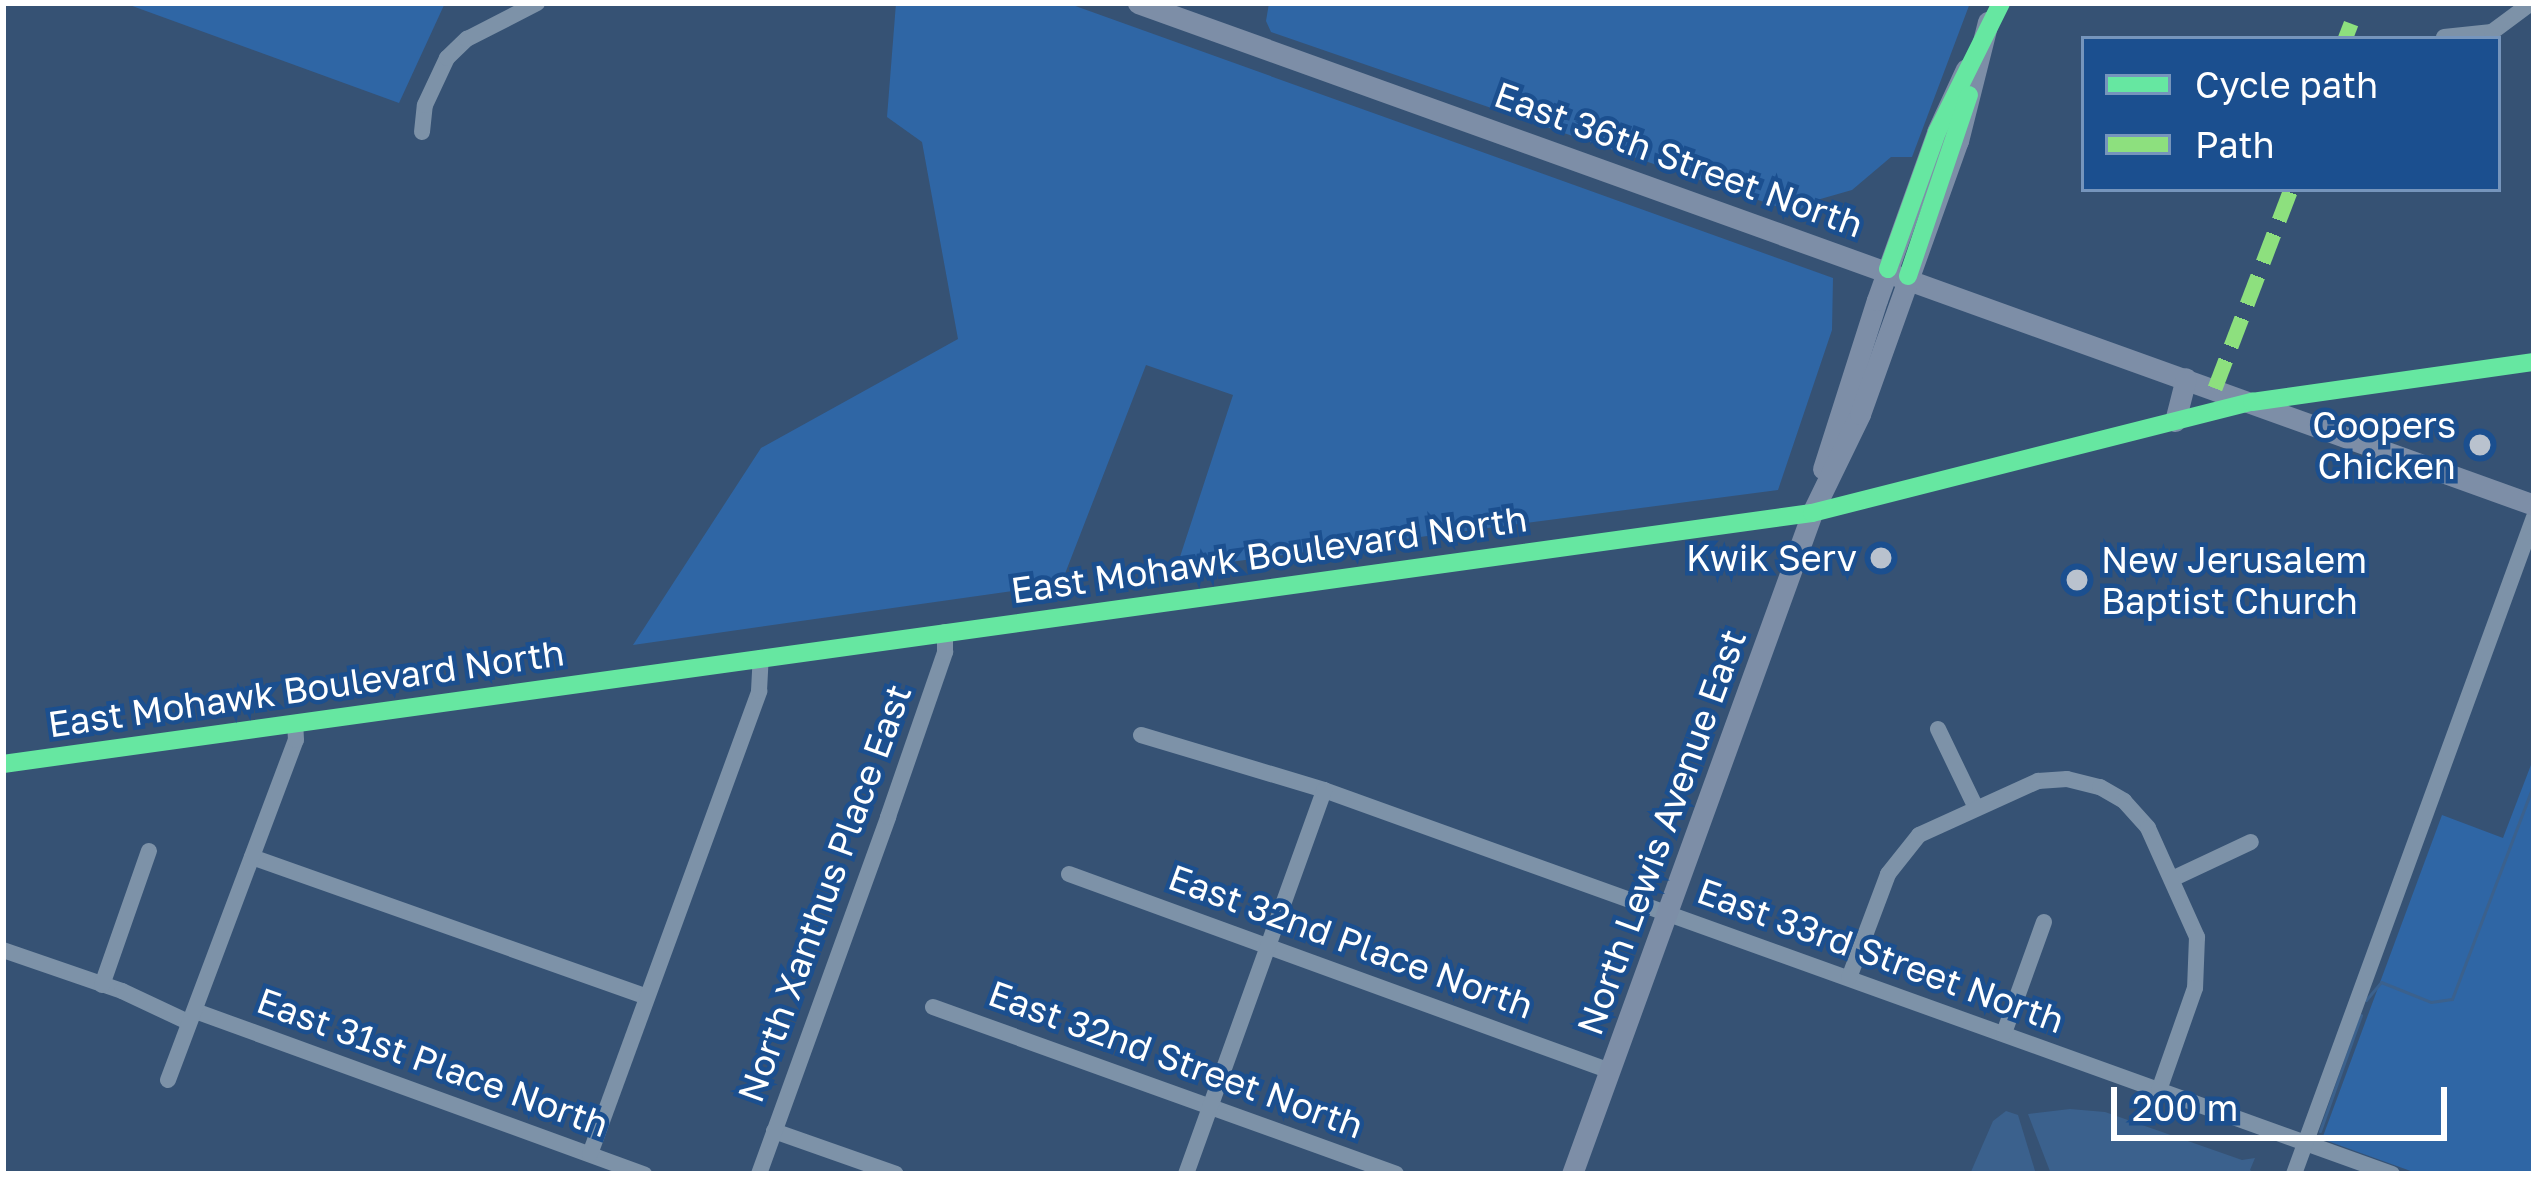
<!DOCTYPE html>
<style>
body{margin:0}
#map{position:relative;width:2537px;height:1177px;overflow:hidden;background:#365274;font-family:"Golos Text",sans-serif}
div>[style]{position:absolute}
.green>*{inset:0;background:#2f66a5}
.water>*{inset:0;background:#3b618d}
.stream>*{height:3px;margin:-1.5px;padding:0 1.5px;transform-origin:1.5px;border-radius:1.5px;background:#3b618d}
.minor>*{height:16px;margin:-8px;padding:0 8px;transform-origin:8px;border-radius:8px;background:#7d92a8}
.major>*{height:21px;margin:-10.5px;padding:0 10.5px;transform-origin:10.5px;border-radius:10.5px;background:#7d8ea7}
.quiet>*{height:15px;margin-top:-7.5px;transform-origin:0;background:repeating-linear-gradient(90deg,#8de07e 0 30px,transparent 0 45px)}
.cycleway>*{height:18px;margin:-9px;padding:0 9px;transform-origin:9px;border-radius:9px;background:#66e7a1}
.dots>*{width:33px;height:33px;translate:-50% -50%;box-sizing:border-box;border:6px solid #1b4f8f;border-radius:50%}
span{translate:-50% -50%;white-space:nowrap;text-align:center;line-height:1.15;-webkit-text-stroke:9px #1b4f8f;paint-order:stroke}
.street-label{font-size:36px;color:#fff}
.poi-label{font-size:36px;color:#fff}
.right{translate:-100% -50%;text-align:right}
.left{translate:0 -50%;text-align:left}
.frame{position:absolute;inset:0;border:6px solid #fff;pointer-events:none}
.legend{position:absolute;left:2081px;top:36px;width:420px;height:156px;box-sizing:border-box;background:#1b4f8f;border:3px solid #7695bc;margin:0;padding:15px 21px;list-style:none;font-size:36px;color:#fff}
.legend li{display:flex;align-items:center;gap:24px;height:60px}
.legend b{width:60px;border:3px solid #7695bc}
.scale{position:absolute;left:2111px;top:1087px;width:336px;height:54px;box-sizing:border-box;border:6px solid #fff;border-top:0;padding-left:15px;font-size:36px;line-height:42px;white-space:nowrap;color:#fff;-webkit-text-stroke:9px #1b4f8f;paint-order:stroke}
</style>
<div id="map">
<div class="green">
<i style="clip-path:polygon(124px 3px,445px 3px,399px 103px)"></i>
<i style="clip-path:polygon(896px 3px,1067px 3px,1833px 278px,1832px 330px,1778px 490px,1176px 569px,1233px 395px,1146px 365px,1061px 584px,633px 645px,761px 448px,958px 339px,922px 142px,887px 117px)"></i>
<i style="clip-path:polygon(1269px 3px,1970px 3px,1912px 157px,1891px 157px,1852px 190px,1810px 202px,1796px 213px,1271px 32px,1266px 21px)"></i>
<i style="clip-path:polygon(2534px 757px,2534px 1174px,2419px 1174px,2322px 1139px,2442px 815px,2503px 838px)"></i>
</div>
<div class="water">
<i style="clip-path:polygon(2070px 1109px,2105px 1112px,2242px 1160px,2255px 1158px,2250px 1170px,2255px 1174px,2051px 1174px,2028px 1114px)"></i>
<i style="clip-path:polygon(2006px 1111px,2018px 1115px,2036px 1174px,1970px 1174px,1993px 1121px)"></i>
</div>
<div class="stream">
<i style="left:2366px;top:1000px;width:23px;rotate:-50deg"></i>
<i style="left:2381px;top:982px;width:54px;rotate:21.8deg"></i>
<i style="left:2431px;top:1002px;width:21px;rotate:-8deg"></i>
<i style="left:2452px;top:999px;width:231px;rotate:-69.2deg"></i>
<i style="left:2320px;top:1131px;width:123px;rotate:-70.5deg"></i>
</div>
<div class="minor">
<i style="left:2444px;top:37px;width:48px;rotate:-5.9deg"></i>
<i style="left:2492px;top:32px;width:49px;rotate:-36.6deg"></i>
<i style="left:422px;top:132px;width:27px;rotate:-84deg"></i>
<i style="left:425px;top:105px;width:52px;rotate:-64.9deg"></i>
<i style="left:447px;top:58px;width:28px;rotate:-44deg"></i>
<i style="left:467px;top:39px;width:79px;rotate:-27.2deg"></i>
<i style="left:1938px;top:729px;width:85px;rotate:64.3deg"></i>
<i style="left:1141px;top:735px;width:191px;rotate:16.7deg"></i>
<i style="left:1324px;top:790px;width:1135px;rotate:19.78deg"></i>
<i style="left:3px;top:764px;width:1826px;rotate:-7.9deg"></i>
<i style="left:1812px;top:513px;width:454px;rotate:-14.2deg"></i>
<i style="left:2252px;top:402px;width:285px;rotate:-8.1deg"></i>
<i style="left:252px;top:857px;width:419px;rotate:19.5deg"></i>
<i style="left:1069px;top:874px;width:576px;rotate:20.01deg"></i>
<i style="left:2172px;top:879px;width:87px;rotate:-25.1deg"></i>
<i style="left:3px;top:950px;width:126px;rotate:19deg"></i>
<i style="left:122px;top:991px;width:73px;rotate:25.2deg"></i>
<i style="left:1849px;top:978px;width:111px;rotate:-69.4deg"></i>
<i style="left:1888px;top:874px;width:50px;rotate:-51.5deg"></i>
<i style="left:1919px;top:835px;width:131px;rotate:-24.4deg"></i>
<i style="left:2038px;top:781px;width:29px;rotate:-4deg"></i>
<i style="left:2067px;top:779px;width:34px;rotate:14deg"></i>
<i style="left:2100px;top:787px;width:28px;rotate:30deg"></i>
<i style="left:2124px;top:801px;width:36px;rotate:48deg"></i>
<i style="left:2148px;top:828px;width:120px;rotate:65.8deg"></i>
<i style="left:2197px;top:937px;width:51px;rotate:92.2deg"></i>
<i style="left:2195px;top:988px;width:108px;rotate:109.4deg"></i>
<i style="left:102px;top:985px;width:142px;rotate:-70.7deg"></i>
<i style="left:933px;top:1007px;width:492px;rotate:19.8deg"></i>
<i style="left:198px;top:1012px;width:475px;rotate:20deg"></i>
<i style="left:2004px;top:1033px;width:118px;rotate:-70.2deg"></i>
<i style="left:168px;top:1080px;width:363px;rotate:-69.4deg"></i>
<i style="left:296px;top:740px;width:17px;rotate:-93deg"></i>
<i style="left:774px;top:1131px;width:129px;rotate:19.4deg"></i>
<i style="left:590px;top:1154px;width:493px;rotate:-69.9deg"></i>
<i style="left:759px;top:691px;width:33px;rotate:-87deg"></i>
<i style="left:759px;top:1174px;width:380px;rotate:-70.1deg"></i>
<i style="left:888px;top:817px;width:175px;rotate:-70.9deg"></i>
<i style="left:945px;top:652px;width:20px;rotate:-90deg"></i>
<i style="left:1186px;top:1174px;width:408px;rotate:-70.2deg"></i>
<i style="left:2294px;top:1174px;width:699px;rotate:-69.93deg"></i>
</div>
<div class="major">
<i style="left:1138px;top:3px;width:1484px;rotate:19.78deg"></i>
<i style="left:2175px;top:421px;width:44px;rotate:-75.7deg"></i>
<i style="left:1823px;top:469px;width:177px;rotate:-72.3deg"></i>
<i style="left:1877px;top:300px;width:178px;rotate:-70.3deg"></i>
<i style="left:1937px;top:132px;width:69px;rotate:-65.3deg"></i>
<i style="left:1572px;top:1174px;width:703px;rotate:-70.04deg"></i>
<i style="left:1812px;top:513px;width:110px;rotate:-64.1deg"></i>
<i style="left:1860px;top:414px;width:290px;rotate:-70.3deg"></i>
<i style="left:1958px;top:141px;width:123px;rotate:-75.9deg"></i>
</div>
<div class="quiet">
<i style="left:2345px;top:39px;width:17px;rotate:-69deg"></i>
<i style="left:2215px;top:388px;width:213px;rotate:-69.1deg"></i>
</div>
<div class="cycleway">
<i style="left:1888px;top:269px;width:145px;rotate:-70.3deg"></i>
<i style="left:1937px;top:132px;width:144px;rotate:-63.6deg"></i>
<i style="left:1908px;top:276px;width:191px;rotate:-71.4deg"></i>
<i style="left:3px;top:764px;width:1826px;rotate:-7.9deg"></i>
<i style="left:1812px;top:513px;width:454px;rotate:-14.2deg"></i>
<i style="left:2252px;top:402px;width:285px;rotate:-8.1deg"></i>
</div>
<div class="dots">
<i style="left:2480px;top:445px;background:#b9c2ce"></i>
<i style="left:1881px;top:558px;background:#b9c2ce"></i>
<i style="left:2077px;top:580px;background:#b9c2ce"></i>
</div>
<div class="street-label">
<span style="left:1679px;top:159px;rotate:20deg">East 36th Street North</span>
<span style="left:1269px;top:554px;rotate:-8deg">East Mohawk Boulevard North</span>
<span style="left:306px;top:688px;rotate:-8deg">East Mohawk Boulevard North</span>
<span style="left:1661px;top:832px;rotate:-70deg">North Lewis Avenue East</span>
<span style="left:824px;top:893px;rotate:-70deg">North Xanthus Place East</span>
<span style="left:1351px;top:941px;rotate:20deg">East 32nd Place North</span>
<span style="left:1881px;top:955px;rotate:20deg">East 33rd Street North</span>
<span style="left:1176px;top:1059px;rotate:20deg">East 32nd Street North</span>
<span style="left:433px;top:1062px;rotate:20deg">East 31st Place North</span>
</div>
<div class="poi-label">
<span class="right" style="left:2456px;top:445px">Coopers<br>Chicken</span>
<span class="right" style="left:1857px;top:558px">Kwik Serv</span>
<span class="left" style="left:2101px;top:580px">New Jerusalem<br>Baptist Church</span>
</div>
<div class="frame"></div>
<ul class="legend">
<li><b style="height:15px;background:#66e7a1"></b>Cycle path</li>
<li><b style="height:15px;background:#8de07e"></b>Path</li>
</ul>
<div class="scale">200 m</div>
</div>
